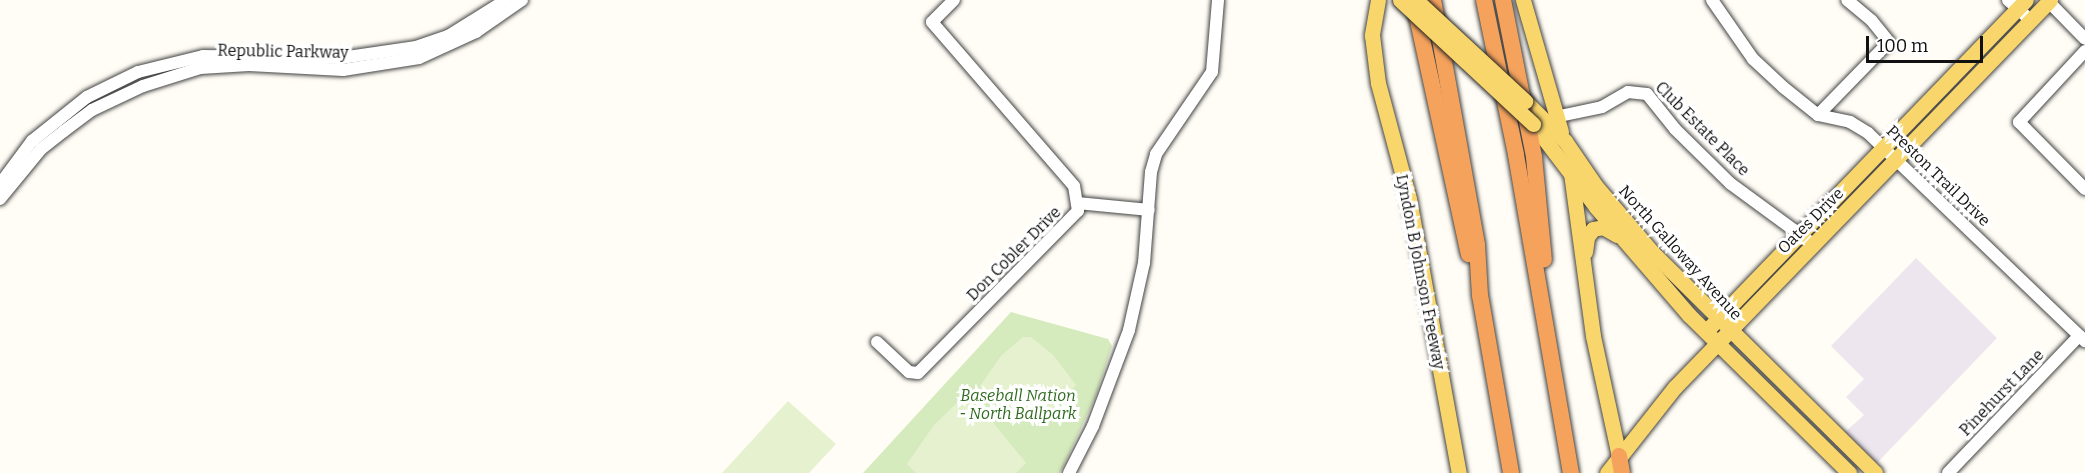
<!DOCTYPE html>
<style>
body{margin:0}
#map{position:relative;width:2085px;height:473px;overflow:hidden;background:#fffdf5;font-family:Bitter,serif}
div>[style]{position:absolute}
.industrial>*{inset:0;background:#eee6ef}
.green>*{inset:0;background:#d5ebbd}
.pitch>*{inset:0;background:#e6f2cf}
.roads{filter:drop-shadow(0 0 2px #444) drop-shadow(0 0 2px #444)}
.minor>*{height:12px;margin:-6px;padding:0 6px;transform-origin:6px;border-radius:6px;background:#fff}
.major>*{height:15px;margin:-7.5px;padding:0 7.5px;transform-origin:7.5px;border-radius:7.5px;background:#f9d66b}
.highway>*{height:16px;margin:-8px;padding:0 8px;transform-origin:8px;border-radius:8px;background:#f5a25d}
.bridges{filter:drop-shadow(0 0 2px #222) drop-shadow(0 0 2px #222)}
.major-bridge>*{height:15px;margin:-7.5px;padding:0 7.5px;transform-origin:7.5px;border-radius:7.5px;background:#f9d66b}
span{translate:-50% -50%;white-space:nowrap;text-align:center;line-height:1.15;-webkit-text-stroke:6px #fff;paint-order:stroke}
.street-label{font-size:16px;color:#111}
.park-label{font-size:16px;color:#2f6b1f;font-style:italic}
.scale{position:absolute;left:1866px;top:36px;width:117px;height:27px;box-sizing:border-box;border:3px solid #111;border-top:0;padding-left:8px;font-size:18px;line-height:21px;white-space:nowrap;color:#111;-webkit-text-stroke:4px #fff;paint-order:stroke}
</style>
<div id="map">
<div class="industrial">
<i style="clip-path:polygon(1916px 258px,1997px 338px,1876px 464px,1844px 433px,1864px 415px,1846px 397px,1864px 379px,1831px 346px)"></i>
</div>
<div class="green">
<i style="clip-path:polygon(1011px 312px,1108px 339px,1112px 346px,1095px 398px,1060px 473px,863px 473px)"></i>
</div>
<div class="pitch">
<i style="clip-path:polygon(1023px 337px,1031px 337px,1053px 355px,1076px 385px,1046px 416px,1033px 420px,1010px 414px,980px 386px,1001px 356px)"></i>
<i style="clip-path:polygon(961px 399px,969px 399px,991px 420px,1026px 463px,1016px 473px,916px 473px,907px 464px,934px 425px)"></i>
<i style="clip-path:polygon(788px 401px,836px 444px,809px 473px,722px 473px)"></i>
</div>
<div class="roads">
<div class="minor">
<i style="left:1712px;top:0;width:72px;rotate:55.2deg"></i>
<i style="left:1753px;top:59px;width:41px;rotate:43deg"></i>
<i style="left:1783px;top:87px;width:45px;rotate:38.7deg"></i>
<i style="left:1818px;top:115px;width:33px;rotate:12deg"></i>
<i style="left:1850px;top:122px;width:21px;rotate:31deg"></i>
<i style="left:1868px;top:133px;width:301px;rotate:43.8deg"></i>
<i style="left:2008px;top:0;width:30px;rotate:42deg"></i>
<i style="left:2047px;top:0;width:54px;rotate:45.7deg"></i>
<i style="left:2085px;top:51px;width:97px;rotate:132.9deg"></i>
<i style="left:2019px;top:122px;width:94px;rotate:45.4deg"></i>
<i style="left:1818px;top:115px;width:102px;rotate:-45.8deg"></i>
<i style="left:1889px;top:42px;width:28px;rotate:-129deg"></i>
<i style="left:1871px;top:20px;width:31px;rotate:-140deg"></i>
<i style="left:1555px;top:117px;width:48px;rotate:-12deg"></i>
<i style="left:1602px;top:107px;width:30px;rotate:-30deg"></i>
<i style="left:1628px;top:92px;width:19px;rotate:6deg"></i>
<i style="left:1647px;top:94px;width:45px;rotate:51.3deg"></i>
<i style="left:1675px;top:129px;width:78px;rotate:44.5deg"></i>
<i style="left:1731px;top:184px;width:102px;rotate:36.2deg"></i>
<i style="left:0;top:184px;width:54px;rotate:-53.3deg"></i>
<i style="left:32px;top:141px;width:70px;rotate:-38.7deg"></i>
<i style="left:87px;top:97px;width:57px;rotate:-26.1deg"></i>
<i style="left:138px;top:72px;width:67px;rotate:-13.8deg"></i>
<i style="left:203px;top:56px;width:138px;rotate:0.8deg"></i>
<i style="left:341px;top:58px;width:76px;rotate:-8.3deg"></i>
<i style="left:416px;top:47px;width:34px;rotate:-19deg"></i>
<i style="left:448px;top:36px;width:68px;rotate:-31.8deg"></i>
<i style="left:0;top:199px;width:65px;rotate:-50.6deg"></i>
<i style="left:41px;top:149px;width:29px;rotate:-38deg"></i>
<i style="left:64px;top:131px;width:35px;rotate:-37deg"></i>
<i style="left:92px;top:110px;width:56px;rotate:-25.2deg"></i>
<i style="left:143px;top:86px;width:60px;rotate:-17.5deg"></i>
<i style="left:200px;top:68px;width:49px;rotate:-3.5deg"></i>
<i style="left:249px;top:65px;width:94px;rotate:3deg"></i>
<i style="left:343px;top:70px;width:77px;rotate:-9deg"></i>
<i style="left:419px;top:58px;width:63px;rotate:-24.5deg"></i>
<i style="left:476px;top:32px;width:56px;rotate:-34.8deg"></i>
<i style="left:1078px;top:203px;width:71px;rotate:5.6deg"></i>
<i style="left:877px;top:342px;width:44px;rotate:43.2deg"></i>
<i style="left:909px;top:372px;width:9px;rotate:6deg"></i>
<i style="left:918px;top:373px;width:228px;rotate:-45.4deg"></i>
<i style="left:1078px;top:211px;width:25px;rotate:-99deg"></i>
<i style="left:1074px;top:186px;width:217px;rotate:-130.9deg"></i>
<i style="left:932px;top:22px;width:31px;rotate:-45deg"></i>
<i style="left:1069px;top:473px;width:53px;rotate:-62.9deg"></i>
<i style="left:1093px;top:426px;width:103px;rotate:-69.4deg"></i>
<i style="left:1129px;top:330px;width:69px;rotate:-77.4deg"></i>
<i style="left:1144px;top:263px;width:91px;rotate:-85.6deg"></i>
<i style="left:1151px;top:172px;width:19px;rotate:-74deg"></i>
<i style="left:1156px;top:154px;width:99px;rotate:-55.7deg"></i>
<i style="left:1212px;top:72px;width:72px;rotate:-85.2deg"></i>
<i style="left:1948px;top:473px;width:190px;rotate:-46.3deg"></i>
</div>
<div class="major">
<i style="left:1378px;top:0;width:36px;rotate:100deg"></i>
<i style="left:1372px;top:35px;width:48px;rotate:82.9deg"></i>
<i style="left:1378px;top:83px;width:120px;rotate:75deg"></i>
<i style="left:1409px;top:199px;width:279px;rotate:79.7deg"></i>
<i style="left:1523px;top:0;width:137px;rotate:73.9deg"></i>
<i style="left:1525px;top:101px;width:57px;rotate:45deg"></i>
<i style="left:1565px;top:141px;width:53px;rotate:55.7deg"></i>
<i style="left:1595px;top:185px;width:88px;rotate:49.6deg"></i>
<i style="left:1652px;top:252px;width:314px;rotate:44.7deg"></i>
<i style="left:1533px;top:124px;width:104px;rotate:52.8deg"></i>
<i style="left:1596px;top:207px;width:143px;rotate:49.3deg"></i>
<i style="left:1689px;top:315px;width:225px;rotate:44.6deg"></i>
<i style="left:1571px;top:173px;width:164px;rotate:82.3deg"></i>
<i style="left:1593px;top:336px;width:123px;rotate:77.8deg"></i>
<i style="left:1585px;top:252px;width:15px;rotate:-82deg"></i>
<i style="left:1587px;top:237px;width:10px;rotate:-53deg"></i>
<i style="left:1593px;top:229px;width:10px;rotate:-11deg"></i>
<i style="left:1603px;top:227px;width:16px;rotate:30deg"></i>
<i style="left:1711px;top:326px;width:453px;rotate:-46deg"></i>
<i style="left:1607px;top:473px;width:110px;rotate:-51.7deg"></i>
<i style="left:1675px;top:387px;width:539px;rotate:-45.9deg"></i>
</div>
<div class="highway">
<i style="left:1433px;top:0;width:249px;rotate:79.8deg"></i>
<i style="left:1477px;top:245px;width:50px;rotate:86.6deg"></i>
<i style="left:1480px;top:295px;width:181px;rotate:80.1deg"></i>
<i style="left:1484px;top:0;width:158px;rotate:78.3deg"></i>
<i style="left:1516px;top:155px;width:323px;rotate:80.2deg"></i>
<i style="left:1503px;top:0;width:160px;rotate:78.8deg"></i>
<i style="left:1534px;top:157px;width:103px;rotate:84.5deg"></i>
<i style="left:1415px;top:7px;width:253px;rotate:77.7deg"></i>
<i style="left:1619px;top:456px;width:17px;rotate:80deg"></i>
</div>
</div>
<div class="bridges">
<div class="major-bridge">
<i style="left:1400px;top:0;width:182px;rotate:43deg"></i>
<i style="left:1416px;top:0;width:149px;rotate:42.8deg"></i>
</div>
</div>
<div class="street-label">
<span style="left:283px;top:52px;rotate:1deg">Republic Parkway</span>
<span style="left:1702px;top:129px;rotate:45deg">Club Estate Place</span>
<span style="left:1938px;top:176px;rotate:44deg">Preston Trail Drive</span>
<span style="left:1811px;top:221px;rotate:-45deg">Oates Drive</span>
<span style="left:1680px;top:253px;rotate:48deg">North Galloway Avenue</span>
<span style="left:1014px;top:254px;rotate:-45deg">Don Cobler Drive</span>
<span style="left:1420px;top:272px;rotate:79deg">Lyndon B Johnson Freeway</span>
<span style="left:2002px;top:393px;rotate:-46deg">Pinehurst Lane</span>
</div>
<div class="park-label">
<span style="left:1018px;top:405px">Baseball Nation<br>- North Ballpark</span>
</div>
<div class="scale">100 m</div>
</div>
